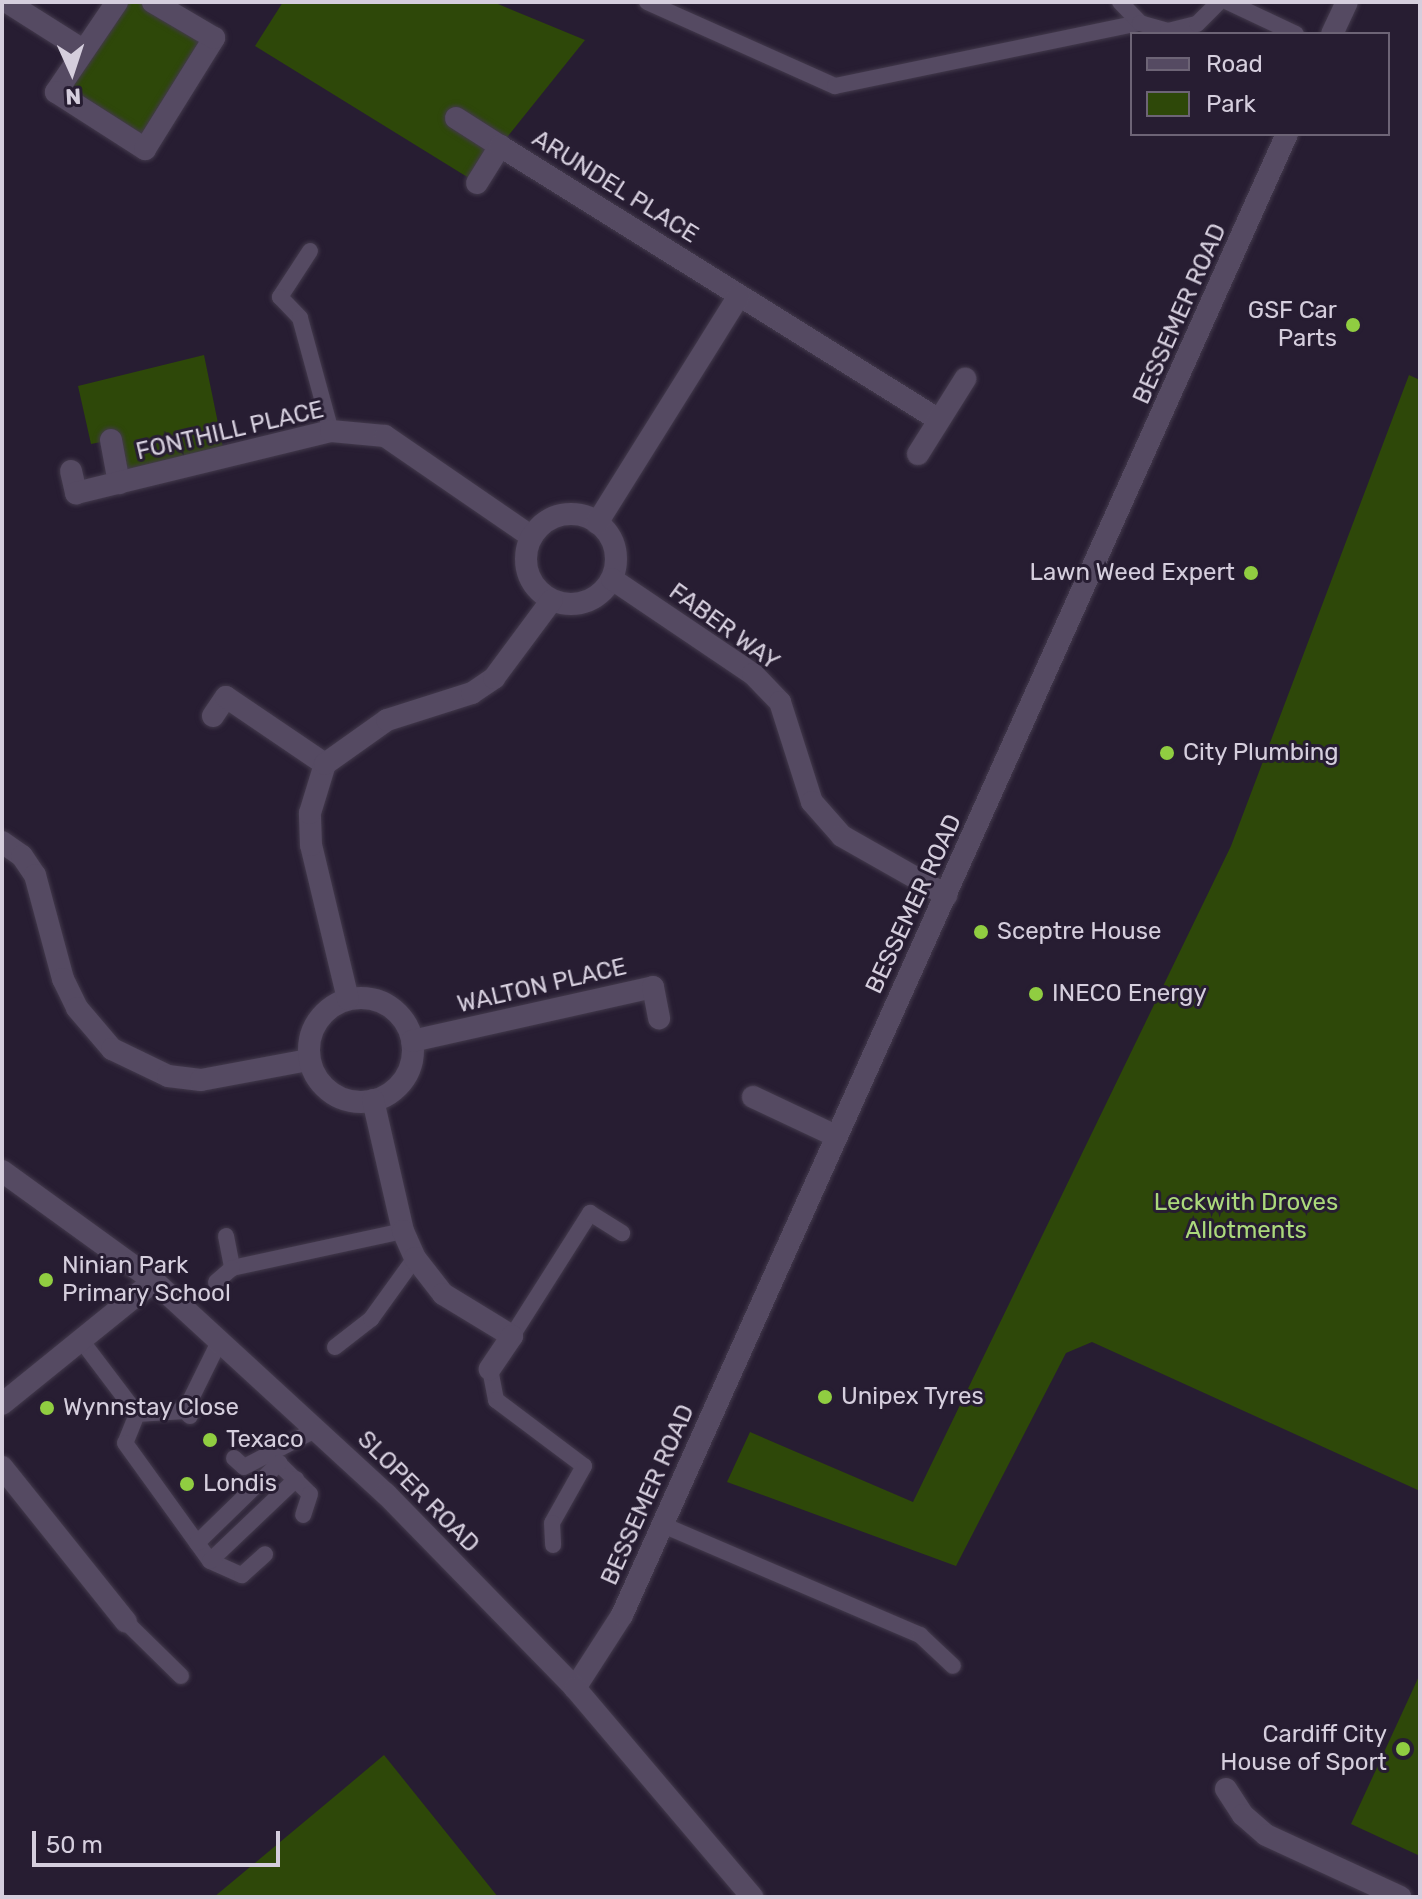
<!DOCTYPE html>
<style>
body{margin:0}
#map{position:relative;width:1422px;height:1899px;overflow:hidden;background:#271d32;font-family:Rubik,sans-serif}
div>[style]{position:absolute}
.green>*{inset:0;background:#2e4809}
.roads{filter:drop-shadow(0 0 2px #433a4c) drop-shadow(0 0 2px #433a4c)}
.service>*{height:16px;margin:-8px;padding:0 8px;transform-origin:8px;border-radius:8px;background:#554a62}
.minor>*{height:22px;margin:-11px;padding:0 11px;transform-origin:11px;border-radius:11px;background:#554a62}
.minor>.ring{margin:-11px;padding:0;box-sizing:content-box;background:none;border:22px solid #554a62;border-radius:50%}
.tertiary>*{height:22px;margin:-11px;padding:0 11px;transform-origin:11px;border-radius:11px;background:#554a62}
.dots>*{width:22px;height:22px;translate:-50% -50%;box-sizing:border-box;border:4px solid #271d32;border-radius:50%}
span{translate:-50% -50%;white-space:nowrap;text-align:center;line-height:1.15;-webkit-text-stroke:6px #271d32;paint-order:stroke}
.street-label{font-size:24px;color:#d5cedd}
.poi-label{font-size:24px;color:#d5cedd}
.right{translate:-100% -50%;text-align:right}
.left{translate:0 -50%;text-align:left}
.park-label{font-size:24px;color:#abd97b}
.frame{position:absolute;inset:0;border:4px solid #d5cedd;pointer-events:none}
.legend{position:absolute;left:1130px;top:32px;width:260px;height:104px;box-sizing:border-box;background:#271d32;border:2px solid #6d6476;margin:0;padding:10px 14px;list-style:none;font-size:24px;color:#d5cedd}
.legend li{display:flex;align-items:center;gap:16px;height:40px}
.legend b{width:40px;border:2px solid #6d6476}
.north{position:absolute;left:32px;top:32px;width:80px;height:80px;-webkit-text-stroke:6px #271d32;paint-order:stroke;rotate:177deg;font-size:22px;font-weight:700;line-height:32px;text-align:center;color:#d5cedd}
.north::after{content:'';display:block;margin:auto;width:28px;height:36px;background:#d5cedd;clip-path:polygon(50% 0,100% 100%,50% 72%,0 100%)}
.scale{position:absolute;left:32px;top:1831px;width:248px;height:36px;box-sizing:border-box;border:4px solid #d5cedd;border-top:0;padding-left:10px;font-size:24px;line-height:28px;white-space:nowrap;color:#d5cedd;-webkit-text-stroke:6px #271d32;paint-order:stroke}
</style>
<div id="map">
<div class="green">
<i style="clip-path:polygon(117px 2px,153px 2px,214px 38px,145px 149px,56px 92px)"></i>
<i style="clip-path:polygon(283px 2px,493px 2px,585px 40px,500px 146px,477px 183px,255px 46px)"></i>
<i style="clip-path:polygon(204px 355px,225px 457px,119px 483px,111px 440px,91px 444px,78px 386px)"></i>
<i style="clip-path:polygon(1409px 375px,1420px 380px,1420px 1491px,1092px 1342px,1066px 1353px,956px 1566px,727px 1482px,750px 1432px,913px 1502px,1231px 846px)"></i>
<i style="clip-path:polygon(1420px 1674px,1420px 1856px,1351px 1824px)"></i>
<i style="clip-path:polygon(384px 1755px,498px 1897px,214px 1897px,340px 1792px)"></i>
</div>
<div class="roads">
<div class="service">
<i style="left:647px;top:2px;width:206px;rotate:24.1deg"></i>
<i style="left:835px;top:86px;width:311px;rotate:-11.7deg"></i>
<i style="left:1120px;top:2px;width:29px;rotate:46deg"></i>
<i style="left:1140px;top:23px;width:29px;rotate:16deg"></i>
<i style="left:1168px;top:31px;width:30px;rotate:-14deg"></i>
<i style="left:1197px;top:24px;width:31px;rotate:-45deg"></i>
<i style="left:1228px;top:2px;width:75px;rotate:25.2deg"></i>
<i style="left:310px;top:251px;width:55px;rotate:123.1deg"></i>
<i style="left:280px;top:297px;width:29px;rotate:46deg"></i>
<i style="left:300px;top:318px;width:117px;rotate:74.7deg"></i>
<i style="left:226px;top:1236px;width:33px;rotate:79deg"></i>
<i style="left:232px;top:1268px;width:175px;rotate:-12.2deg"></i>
<i style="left:216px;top:1282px;width:21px;rotate:-41deg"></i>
<i style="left:512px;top:1336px;width:146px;rotate:-57.6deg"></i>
<i style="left:590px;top:1213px;width:38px;rotate:32deg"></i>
<i style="left:81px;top:1340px;width:93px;rotate:52.9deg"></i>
<i style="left:137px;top:1414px;width:48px;rotate:-3.6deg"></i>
<i style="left:335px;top:1347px;width:46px;rotate:-37.9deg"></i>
<i style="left:371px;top:1319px;width:75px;rotate:-54.2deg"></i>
<i style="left:490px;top:1369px;width:32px;rotate:79deg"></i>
<i style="left:496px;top:1400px;width:110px;rotate:36.9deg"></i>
<i style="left:584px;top:1466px;width:65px;rotate:119.3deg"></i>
<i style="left:552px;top:1523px;width:22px;rotate:87deg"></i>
<i style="left:137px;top:1414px;width:31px;rotate:112deg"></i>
<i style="left:125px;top:1443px;width:145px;rotate:54.2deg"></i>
<i style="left:210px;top:1561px;width:35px;rotate:24deg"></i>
<i style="left:242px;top:1575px;width:31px;rotate:-42deg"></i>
<i style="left:190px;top:1416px;width:7px;rotate:-135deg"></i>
<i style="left:185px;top:1411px;width:79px;rotate:-63.8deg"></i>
<i style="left:271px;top:1456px;width:54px;rotate:44.3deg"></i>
<i style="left:310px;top:1494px;width:22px;rotate:108deg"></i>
<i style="left:234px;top:1458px;width:13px;rotate:42deg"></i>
<i style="left:244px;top:1467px;width:82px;rotate:-27.5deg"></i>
<i style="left:663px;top:1525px;width:280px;rotate:23.2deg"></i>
<i style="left:920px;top:1635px;width:45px;rotate:43.2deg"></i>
<i style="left:197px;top:1543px;width:115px;rotate:-44.3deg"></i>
<i style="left:210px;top:1561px;width:119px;rotate:-43.6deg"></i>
<i style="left:126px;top:1622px;width:77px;rotate:44.5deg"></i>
</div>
<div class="minor">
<i style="left:7px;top:2px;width:90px;rotate:32.3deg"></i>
<i style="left:117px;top:2px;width:109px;rotate:124.1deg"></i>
<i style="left:56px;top:92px;width:106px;rotate:32.6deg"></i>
<i style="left:145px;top:149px;width:131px;rotate:-58.1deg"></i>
<i style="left:214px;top:38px;width:71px;rotate:-149.5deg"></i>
<i style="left:1332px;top:34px;width:35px;rotate:-65deg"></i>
<i style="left:456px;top:118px;width:52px;rotate:32.5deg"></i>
<i style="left:477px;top:183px;width:44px;rotate:-58.1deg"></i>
<i style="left:500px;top:146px;width:517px;rotate:31.97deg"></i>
<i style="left:111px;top:440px;width:44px;rotate:79.5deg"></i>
<i style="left:918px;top:454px;width:89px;rotate:-57.9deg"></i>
<i style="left:71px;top:471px;width:23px;rotate:77deg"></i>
<i style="left:76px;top:493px;width:262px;rotate:-13.7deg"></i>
<i style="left:331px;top:431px;width:54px;rotate:5.3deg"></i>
<i style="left:385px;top:436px;width:178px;rotate:34.5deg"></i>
<i class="ring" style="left:526px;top:514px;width:68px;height:68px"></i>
<i style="left:597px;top:523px;width:268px;rotate:-58deg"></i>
<i style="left:612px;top:579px;width:170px;rotate:34deg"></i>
<i style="left:753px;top:674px;width:39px;rotate:46deg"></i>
<i style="left:780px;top:702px;width:105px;rotate:72.3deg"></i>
<i style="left:812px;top:802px;width:45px;rotate:48.6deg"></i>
<i style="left:842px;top:836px;width:120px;rotate:29.6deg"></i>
<i style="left:213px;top:716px;width:23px;rotate:-56deg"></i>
<i style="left:226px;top:697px;width:120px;rotate:34.1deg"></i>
<i style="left:2px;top:842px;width:24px;rotate:35deg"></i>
<i style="left:22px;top:856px;width:23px;rotate:56deg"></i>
<i style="left:35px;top:875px;width:108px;rotate:74.9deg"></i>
<i style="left:63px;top:979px;width:32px;rotate:64deg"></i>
<i style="left:77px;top:1008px;width:54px;rotate:49.5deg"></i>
<i style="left:112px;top:1049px;width:62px;rotate:25.7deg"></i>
<i style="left:168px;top:1076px;width:33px;rotate:7deg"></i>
<i style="left:201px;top:1080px;width:109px;rotate:-10.6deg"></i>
<i class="ring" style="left:309px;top:998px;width:82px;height:82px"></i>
<i style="left:348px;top:999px;width:158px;rotate:-103.5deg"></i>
<i style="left:311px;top:845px;width:32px;rotate:-92deg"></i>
<i style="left:310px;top:813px;width:51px;rotate:-73deg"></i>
<i style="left:325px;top:764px;width:76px;rotate:-35.4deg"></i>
<i style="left:387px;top:720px;width:89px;rotate:-17.6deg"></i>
<i style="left:472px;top:693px;width:27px;rotate:-34deg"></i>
<i style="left:494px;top:678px;width:97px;rotate:-53.4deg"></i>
<i style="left:412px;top:1041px;width:247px;rotate:-12.6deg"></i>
<i style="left:653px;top:987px;width:32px;rotate:79deg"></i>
<i style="left:753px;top:1097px;width:92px;rotate:25.2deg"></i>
<i style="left:373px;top:1100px;width:134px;rotate:77.1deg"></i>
<i style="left:403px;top:1231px;width:30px;rotate:66deg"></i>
<i style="left:415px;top:1258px;width:46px;rotate:52.1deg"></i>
<i style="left:443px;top:1294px;width:81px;rotate:31.3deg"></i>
<i style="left:512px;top:1336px;width:40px;rotate:124deg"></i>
<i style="left:2px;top:1404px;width:196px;rotate:-39deg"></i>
<i style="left:2px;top:1467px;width:198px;rotate:51.3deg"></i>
<i style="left:575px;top:1688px;width:87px;rotate:-57.2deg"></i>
<i style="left:622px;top:1615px;width:1623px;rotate:-65.82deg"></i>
<i style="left:1226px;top:1789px;width:31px;rotate:57deg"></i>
<i style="left:1243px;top:1815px;width:30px;rotate:41deg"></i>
<i style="left:1266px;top:1835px;width:148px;rotate:24.8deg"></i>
</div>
<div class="tertiary">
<i style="left:2px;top:1171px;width:188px;rotate:35.9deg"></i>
<i style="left:154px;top:1281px;width:315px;rotate:42.6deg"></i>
<i style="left:386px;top:1494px;width:271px;rotate:45.7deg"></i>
<i style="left:575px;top:1688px;width:274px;rotate:49.7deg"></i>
</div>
</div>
<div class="dots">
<i style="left:1353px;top:325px;background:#90cd41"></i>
<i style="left:1251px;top:573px;background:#90cd41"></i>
<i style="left:1167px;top:753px;background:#90cd41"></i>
<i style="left:981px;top:932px;background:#90cd41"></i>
<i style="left:1036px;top:994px;background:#90cd41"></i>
<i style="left:46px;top:1280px;background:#90cd41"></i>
<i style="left:825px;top:1397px;background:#90cd41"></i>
<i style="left:47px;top:1408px;background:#90cd41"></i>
<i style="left:210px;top:1440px;background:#90cd41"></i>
<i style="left:187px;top:1484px;background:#90cd41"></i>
<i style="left:1403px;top:1749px;background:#90cd41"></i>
</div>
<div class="street-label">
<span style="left:615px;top:187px;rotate:32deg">ARUNDEL PLACE</span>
<span style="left:1180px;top:314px;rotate:-66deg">BESSEMER ROAD</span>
<span style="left:230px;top:431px;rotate:-13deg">FONTHILL PLACE</span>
<span style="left:724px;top:627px;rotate:36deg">FABER WAY</span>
<span style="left:914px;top:904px;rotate:-65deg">BESSEMER ROAD</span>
<span style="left:542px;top:986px;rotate:-13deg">WALTON PLACE</span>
<span style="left:418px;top:1492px;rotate:45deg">SLOPER ROAD</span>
<span style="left:648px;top:1495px;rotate:-66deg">BESSEMER ROAD</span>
</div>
<div class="poi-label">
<span class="right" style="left:1337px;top:325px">GSF Car<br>Parts</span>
<span class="right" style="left:1235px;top:573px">Lawn Weed Expert</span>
<span class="left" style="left:1183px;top:753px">City Plumbing</span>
<span class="left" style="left:997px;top:932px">Sceptre House</span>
<span class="left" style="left:1052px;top:994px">INECO Energy</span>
<span class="left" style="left:62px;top:1280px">Ninian Park<br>Primary School</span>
<span class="left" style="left:841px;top:1397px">Unipex Tyres</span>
<span class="left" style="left:63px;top:1408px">Wynnstay Close</span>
<span class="left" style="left:226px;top:1440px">Texaco</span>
<span class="left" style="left:203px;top:1484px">Londis</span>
<span class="right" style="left:1387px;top:1749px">Cardiff City<br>House of Sport</span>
</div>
<div class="park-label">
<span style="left:1246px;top:1217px">Leckwith Droves<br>Allotments</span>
</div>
<div class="frame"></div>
<ul class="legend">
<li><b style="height:10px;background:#554a62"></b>Road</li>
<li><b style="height:22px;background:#2e4809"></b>Park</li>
</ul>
<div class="north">N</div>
<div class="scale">50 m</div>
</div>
